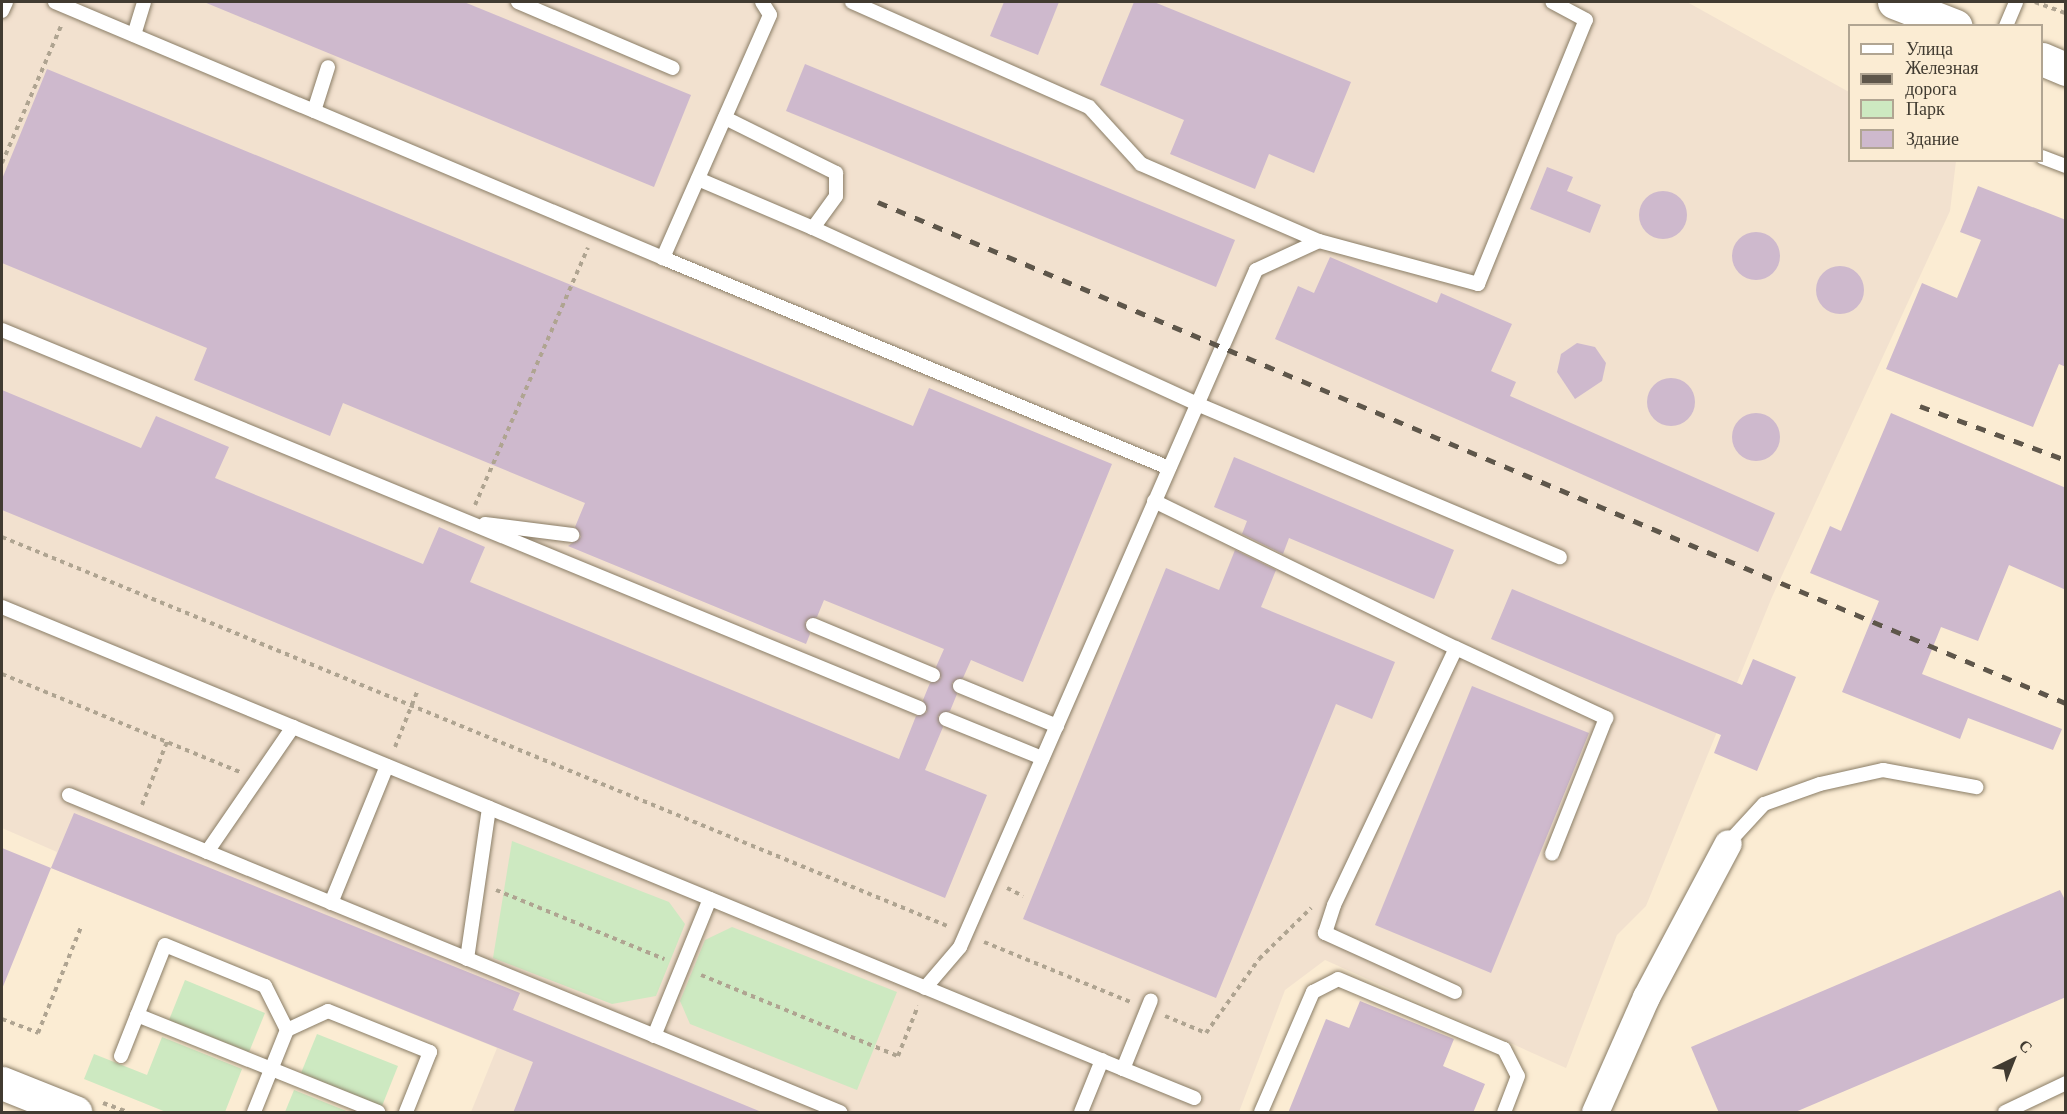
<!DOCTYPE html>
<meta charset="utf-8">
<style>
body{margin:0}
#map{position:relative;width:2067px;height:1114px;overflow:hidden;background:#fbecd3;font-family:"Times New Roman",serif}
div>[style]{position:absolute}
.industrial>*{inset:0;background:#f2e1cf}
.green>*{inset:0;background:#cde9c1}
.building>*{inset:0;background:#ceb9cd}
.round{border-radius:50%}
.path>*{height:4px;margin-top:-2px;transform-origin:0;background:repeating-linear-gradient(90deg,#afa491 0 4.5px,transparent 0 9px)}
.roads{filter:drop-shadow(0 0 2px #8a7d66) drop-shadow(0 0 2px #8a7d66)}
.lane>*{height:14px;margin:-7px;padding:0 7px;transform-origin:7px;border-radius:7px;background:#fff}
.street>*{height:27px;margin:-13.5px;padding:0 13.5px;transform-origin:13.5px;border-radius:13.5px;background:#fff}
.secondary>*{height:33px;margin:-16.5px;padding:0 16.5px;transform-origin:16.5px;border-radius:16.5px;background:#fff}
.primary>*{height:33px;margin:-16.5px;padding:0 16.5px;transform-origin:16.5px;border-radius:16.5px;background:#fff}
.rail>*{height:4.5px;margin-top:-2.25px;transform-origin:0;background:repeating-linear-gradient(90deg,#5e564a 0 10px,transparent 0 20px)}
span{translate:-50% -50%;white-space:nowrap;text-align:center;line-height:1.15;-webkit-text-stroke:4.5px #fbecd3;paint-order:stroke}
.frame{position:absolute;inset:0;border:3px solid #413b31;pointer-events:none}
.legend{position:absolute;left:1848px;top:24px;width:195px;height:138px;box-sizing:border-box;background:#fbecd3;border:2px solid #b1a592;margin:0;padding:8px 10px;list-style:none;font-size:18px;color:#413b31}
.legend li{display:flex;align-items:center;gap:12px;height:30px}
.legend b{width:30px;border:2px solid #b1a592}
.north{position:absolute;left:1983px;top:1030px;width:60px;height:60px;-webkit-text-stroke:4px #fbecd3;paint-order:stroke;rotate:43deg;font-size:16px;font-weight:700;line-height:24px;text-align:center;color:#413b31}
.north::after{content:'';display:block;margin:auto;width:21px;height:27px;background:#413b31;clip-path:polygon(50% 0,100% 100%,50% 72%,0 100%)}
</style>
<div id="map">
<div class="industrial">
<i style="clip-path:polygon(2px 2px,1687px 2px,1849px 92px,1850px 160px,1956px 161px,1950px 211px,1772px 597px,1646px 906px,1617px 935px,1566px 1068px,1325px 960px,1285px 990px,1239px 1112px,471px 1112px,497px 1048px,51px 868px,57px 852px,2px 828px)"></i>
</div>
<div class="green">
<i style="clip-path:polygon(512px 841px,669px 902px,685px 924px,656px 996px,612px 1004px,493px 958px)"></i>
<i style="clip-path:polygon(732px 927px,897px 992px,857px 1090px,690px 1024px,680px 1001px,705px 940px)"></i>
<i style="clip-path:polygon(185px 980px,265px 1013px,249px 1052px,169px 1020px)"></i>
<i style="clip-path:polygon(317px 1034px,398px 1066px,382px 1106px,301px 1073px)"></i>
<i style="clip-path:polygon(162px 1037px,242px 1069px,225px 1112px,166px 1112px,84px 1079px,94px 1054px,147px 1075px)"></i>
<i style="clip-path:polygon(294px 1090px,349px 1112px,285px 1112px)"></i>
</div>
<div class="building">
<i style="clip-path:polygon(204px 2px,464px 2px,691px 95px,654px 187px)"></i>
<i style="clip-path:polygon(1004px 2px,1059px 2px,1038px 55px,990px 36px)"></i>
<i style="clip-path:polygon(1134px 2px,1154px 2px,1351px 82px,1314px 173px,1269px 154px,1255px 189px,1170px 154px,1184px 120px,1100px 85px)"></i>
<i style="clip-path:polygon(805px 64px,1235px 240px,1216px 287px,786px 111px)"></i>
<i style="clip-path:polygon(47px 69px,913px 426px,929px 388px,1112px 464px,1023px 682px,971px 660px,963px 678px,952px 683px,957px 694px,950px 711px,938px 716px,943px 727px,925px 770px,987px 795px,945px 898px,2px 510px,2px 390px,141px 448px,156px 416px,229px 447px,215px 478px,423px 564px,439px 527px,485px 547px,470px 582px,899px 759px,916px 716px,927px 712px,923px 700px,930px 683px,941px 678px,936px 667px,944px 649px,824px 600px,817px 617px,805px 622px,810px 634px,806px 644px,568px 546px,581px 537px,575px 527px,585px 503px,343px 403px,330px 436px,194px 380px,207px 348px,2px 263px,2px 179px)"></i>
<i style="clip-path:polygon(1547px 167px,1573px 177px,1567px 191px,1601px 205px,1590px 233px,1530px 209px)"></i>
<i style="clip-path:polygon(1978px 186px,2066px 220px,2066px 367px,2059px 364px,2033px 427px,1886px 369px,1922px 283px,1957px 298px,1981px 240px,1960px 232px)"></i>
<i class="round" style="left:1639px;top:191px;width:48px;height:48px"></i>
<i class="round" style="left:1732px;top:232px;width:48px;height:48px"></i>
<i style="clip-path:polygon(1330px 257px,1437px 303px,1441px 293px,1512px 324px,1491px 371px,1516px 382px,1510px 396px,1775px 513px,1758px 552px,1275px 339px,1298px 286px,1314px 293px)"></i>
<i class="round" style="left:1816px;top:266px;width:48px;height:48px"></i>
<i style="clip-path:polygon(1577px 343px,1595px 347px,1606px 363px,1602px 381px,1575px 399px,1557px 372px,1561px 354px)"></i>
<i class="round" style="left:1647px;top:378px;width:48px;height:48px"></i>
<i style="clip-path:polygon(1891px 413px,2066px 488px,2066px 590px,2009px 565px,1978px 641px,1941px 627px,1922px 674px,2062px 729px,2053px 750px,1968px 718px,1960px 739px,1842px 692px,1879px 601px,1810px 573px,1830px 526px,1841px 531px)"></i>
<i class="round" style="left:1732px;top:413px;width:48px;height:48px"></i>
<i style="clip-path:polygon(1234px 457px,1454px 550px,1434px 599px,1289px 538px,1283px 554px,1242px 534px,1247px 521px,1214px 507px)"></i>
<i style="clip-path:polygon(1235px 550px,1276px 570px,1261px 607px,1395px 662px,1372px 719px,1336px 704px,1216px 998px,1023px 919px,1166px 568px,1219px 590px)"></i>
<i style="clip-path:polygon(1512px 589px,1742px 685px,1753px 659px,1796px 677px,1757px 771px,1714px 753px,1721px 735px,1491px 639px)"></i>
<i style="clip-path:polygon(1472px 686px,1589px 733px,1491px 973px,1375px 925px)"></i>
<i style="clip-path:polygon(74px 813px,520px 993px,513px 1010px,764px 1113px,513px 1113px,533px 1062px,51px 868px,2px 989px,2px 848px,51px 868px)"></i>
<i style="clip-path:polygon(2060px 890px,2066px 902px,2066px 997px,1793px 1113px,1719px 1113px,1691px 1047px)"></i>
<i style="clip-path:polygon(1360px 1001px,1454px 1039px,1443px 1066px,1485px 1084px,1473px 1113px,1288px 1113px,1326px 1019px,1349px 1028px)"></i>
</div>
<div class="path">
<i style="left:2035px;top:2px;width:33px;rotate:20deg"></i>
<i style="left:2px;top:163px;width:149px;rotate:-66.7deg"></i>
<i style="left:475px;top:505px;width:281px;rotate:-66.3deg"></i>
<i style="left:2px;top:537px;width:1022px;rotate:22.37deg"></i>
<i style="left:2px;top:674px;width:257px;rotate:22.4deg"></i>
<i style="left:395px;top:747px;width:59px;rotate:-68.2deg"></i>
<i style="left:142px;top:805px;width:68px;rotate:-68.4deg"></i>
<i style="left:1007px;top:888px;width:18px;rotate:27deg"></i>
<i style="left:496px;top:890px;width:182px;rotate:22.3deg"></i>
<i style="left:984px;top:942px;width:158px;rotate:22.3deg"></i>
<i style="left:701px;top:975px;width:213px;rotate:22.4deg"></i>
<i style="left:898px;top:1056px;width:54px;rotate:-68.2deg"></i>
<i style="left:1165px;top:1016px;width:44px;rotate:22.5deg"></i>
<i style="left:1206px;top:1033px;width:91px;rotate:-54.4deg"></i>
<i style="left:1259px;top:959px;width:73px;rotate:-44.4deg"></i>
<i style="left:2px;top:1019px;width:39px;rotate:21deg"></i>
<i style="left:38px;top:1033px;width:114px;rotate:-67.9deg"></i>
<i style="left:103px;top:1103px;width:27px;rotate:20deg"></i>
</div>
<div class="roads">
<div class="lane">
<i style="left:55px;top:2px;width:660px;rotate:22.83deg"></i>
<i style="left:518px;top:2px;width:168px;rotate:23.1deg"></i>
<i style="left:762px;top:2px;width:15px;rotate:58deg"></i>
<i style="left:770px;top:15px;width:266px;rotate:113.8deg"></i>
<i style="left:663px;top:258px;width:548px;rotate:22.54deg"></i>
<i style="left:852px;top:2px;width:259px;rotate:23.9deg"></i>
<i style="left:1089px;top:107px;width:77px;rotate:47.6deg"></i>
<i style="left:1141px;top:164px;width:194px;rotate:23.4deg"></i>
<i style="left:2px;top:11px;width:10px;rotate:-66deg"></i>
<i style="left:2006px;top:26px;width:26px;rotate:-67deg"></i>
<i style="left:134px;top:35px;width:34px;rotate:-73deg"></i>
<i style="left:314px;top:111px;width:46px;rotate:-72.3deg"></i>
<i style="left:2042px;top:157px;width:26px;rotate:21deg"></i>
<i style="left:698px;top:179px;width:125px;rotate:23.1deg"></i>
<i style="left:813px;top:228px;width:39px;rotate:-54deg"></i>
<i style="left:836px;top:196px;width:23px;rotate:-90deg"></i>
<i style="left:836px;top:173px;width:124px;rotate:-153.6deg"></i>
<i style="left:813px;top:228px;width:422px;rotate:24.6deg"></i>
<i style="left:1197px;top:404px;width:394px;rotate:22.9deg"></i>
<i style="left:2px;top:330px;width:992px;rotate:22.4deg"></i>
<i style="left:1154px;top:501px;width:336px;rotate:26deg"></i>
<i style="left:485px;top:524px;width:88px;rotate:7.2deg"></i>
<i style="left:2px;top:607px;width:1212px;rotate:22.4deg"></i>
<i style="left:1123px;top:1069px;width:74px;rotate:-67.9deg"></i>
<i style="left:813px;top:625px;width:130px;rotate:22.6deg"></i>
<i style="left:960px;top:686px;width:105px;rotate:22.4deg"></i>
<i style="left:946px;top:719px;width:104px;rotate:22.1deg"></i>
<i style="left:69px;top:795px;width:834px;rotate:22.35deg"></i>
<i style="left:1728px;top:843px;width:53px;rotate:-47.3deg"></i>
<i style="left:1764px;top:804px;width:59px;rotate:-19.7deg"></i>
<i style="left:1820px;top:784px;width:65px;rotate:-12.5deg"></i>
<i style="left:1883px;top:770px;width:95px;rotate:10.4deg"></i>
<i style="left:207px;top:852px;width:152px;rotate:-55.5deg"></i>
<i style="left:331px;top:903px;width:148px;rotate:-67.8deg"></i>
<i style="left:467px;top:959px;width:153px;rotate:-81.7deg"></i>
<i style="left:925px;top:988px;width:54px;rotate:-49.5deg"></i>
<i style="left:960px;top:947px;width:739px;rotate:-66.38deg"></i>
<i style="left:1256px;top:270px;width:69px;rotate:-24.7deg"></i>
<i style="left:1319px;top:241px;width:165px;rotate:15.1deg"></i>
<i style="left:1478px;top:284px;width:285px;rotate:-67.8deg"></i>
<i style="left:1586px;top:20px;width:38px;rotate:-152deg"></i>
<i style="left:1455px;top:992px;width:143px;rotate:-155.6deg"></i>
<i style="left:1325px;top:933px;width:29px;rotate:-72deg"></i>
<i style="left:1334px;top:905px;width:284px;rotate:-64.6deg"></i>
<i style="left:1456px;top:648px;width:166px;rotate:25deg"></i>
<i style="left:1606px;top:718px;width:146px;rotate:111.7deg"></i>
<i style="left:137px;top:1015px;width:260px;rotate:21.9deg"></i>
<i style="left:654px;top:1036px;width:148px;rotate:-67.8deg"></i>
<i style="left:121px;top:1056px;width:119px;rotate:-68.4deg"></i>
<i style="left:165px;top:945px;width:108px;rotate:22.3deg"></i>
<i style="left:265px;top:986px;width:49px;rotate:63.4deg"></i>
<i style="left:1123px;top:1069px;width:77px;rotate:22.2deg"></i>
<i style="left:254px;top:1112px;width:88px;rotate:-68.1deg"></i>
<i style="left:287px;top:1030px;width:45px;rotate:-24.9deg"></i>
<i style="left:328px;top:1011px;width:110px;rotate:21.9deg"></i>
<i style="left:430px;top:1052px;width:65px;rotate:111.8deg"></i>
<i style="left:1081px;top:1112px;width:56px;rotate:-68deg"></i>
<i style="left:1261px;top:1112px;width:131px;rotate:-66.6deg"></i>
<i style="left:1313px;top:992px;width:28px;rotate:-27deg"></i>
<i style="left:1338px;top:979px;width:180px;rotate:22.9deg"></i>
<i style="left:1504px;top:1049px;width:30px;rotate:63deg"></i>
<i style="left:1518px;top:1076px;width:39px;rotate:111deg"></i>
<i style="left:2005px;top:1112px;width:68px;rotate:-25.4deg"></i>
</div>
<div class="street">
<i style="left:1595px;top:1112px;width:126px;rotate:-66.1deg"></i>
<i style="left:1646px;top:997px;width:174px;rotate:-62deg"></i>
</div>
<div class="secondary">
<i style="left:1894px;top:2px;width:66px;rotate:21.2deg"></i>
<i style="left:2042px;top:59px;width:26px;rotate:23deg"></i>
</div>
<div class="primary">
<i style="left:2px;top:1083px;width:79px;rotate:21.7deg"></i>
</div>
</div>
<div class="rail">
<i style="left:878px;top:202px;width:1289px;rotate:22.87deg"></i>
<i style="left:1920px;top:406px;width:156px;rotate:20.3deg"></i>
</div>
<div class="frame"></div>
<ul class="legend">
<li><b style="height:8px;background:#fff"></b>Улица</li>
<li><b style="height:8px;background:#5e564a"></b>Железная дорога</li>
<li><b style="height:16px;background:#cde9c1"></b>Парк</li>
<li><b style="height:16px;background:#ceb9cd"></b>Здание</li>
</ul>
<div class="north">С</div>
</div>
